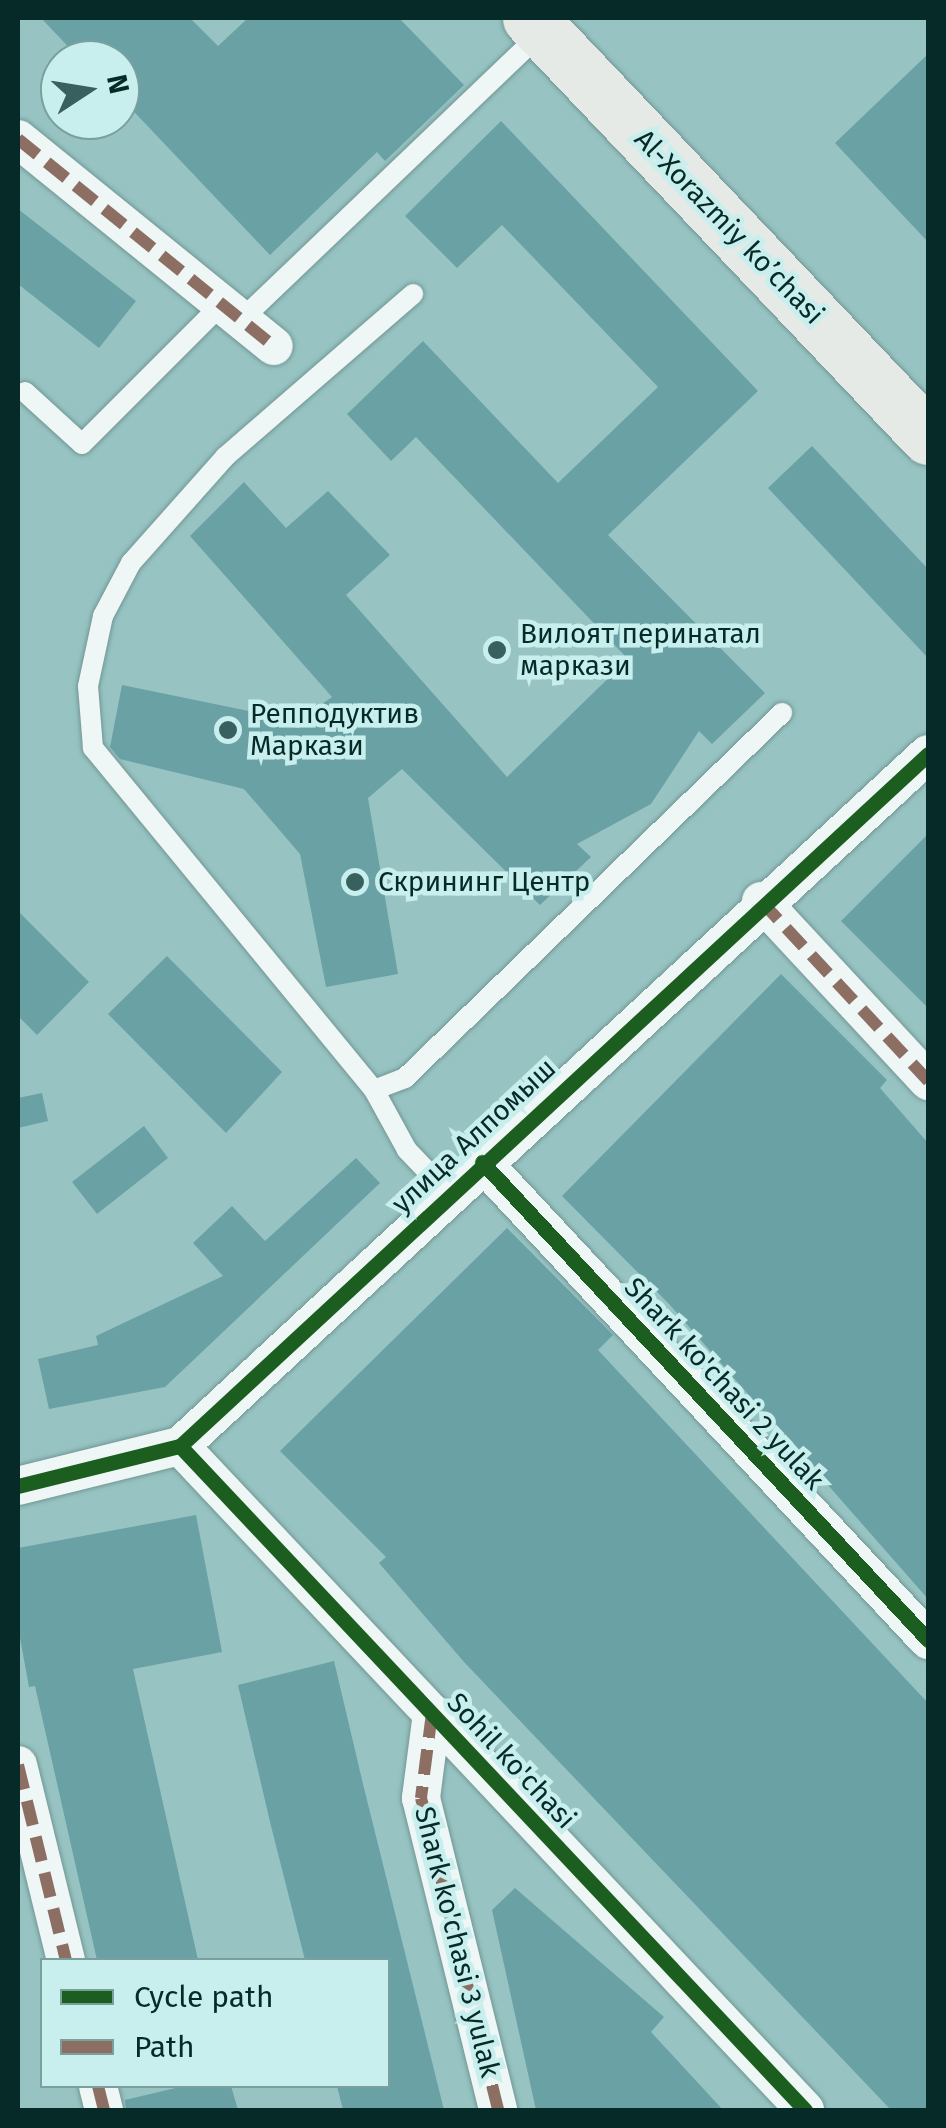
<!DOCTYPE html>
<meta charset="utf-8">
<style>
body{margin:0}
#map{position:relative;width:946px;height:2128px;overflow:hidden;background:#97c4c2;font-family:"Fira Sans",sans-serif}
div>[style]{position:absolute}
.building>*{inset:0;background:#69a1a5}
.roads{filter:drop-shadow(0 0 2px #729695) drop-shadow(0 0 2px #729695)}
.lane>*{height:20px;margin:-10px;padding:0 10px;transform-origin:10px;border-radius:10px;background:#eff6f6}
.street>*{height:38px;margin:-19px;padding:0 19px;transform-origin:19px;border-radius:19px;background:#eff6f6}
.secondary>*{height:55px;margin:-27.5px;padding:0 27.5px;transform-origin:27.5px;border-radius:27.5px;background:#e6eae7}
.quiet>*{height:12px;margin-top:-6px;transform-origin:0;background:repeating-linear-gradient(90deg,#8d6e63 0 25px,transparent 0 37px)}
.cycleway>*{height:15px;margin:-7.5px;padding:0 7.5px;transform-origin:7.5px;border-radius:7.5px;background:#1b5e20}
.dots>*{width:28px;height:28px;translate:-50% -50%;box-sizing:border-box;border:5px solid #c8efed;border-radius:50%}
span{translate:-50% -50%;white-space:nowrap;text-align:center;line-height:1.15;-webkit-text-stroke:9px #c8efed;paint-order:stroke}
.street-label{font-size:28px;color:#052a28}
.poi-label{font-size:28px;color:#052a28}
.left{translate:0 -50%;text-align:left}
.frame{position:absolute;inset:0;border:20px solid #052a28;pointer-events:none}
.legend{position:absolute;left:40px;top:1958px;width:350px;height:130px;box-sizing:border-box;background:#c8efed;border:2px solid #7aa09e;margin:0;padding:12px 18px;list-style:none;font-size:30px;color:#052a28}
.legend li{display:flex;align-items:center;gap:20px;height:50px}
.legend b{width:50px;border:2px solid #7aa09e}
.north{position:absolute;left:40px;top:40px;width:100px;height:100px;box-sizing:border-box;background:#c8efed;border:2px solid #7aa09e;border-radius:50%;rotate:78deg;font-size:28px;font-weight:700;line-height:40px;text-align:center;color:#052a28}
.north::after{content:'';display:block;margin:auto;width:35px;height:45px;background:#38605e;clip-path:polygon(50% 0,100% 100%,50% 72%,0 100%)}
</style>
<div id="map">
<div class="building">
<i style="clip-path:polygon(41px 18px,190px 18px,218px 46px,248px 18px,399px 18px,464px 85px,385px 161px,377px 152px,270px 255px,120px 97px,120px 60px,81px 60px)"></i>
<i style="clip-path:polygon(928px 54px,928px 242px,835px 143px)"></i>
<i style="clip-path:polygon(501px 121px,758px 391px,608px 535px,765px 693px,712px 744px,699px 731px,651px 804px,577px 844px,591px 857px,540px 905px,402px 769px,368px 798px,398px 974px,326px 987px,300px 854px,244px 789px,120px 759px,110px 747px,122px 685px,297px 721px,332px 697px,190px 536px,244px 482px,286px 528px,328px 491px,390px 555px,346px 595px,507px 777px,628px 659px,416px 437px,391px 461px,347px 414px,423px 341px,558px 483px,658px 387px,502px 225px,457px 268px,405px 216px)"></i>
<i style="clip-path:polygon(18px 209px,136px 301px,99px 348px,18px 284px)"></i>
<i style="clip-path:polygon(812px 446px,928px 569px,928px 658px,768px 488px)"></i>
<i style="clip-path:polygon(928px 834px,928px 1008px,841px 921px)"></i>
<i style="clip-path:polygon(18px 911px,89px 982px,37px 1035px,18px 1016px)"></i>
<i style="clip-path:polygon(167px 956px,282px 1072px,226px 1133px,108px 1014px)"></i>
<i style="clip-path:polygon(781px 974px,887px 1080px,880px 1088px,928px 1143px,928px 1599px,669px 1304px,562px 1196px)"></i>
<i style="clip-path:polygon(42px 1093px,48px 1121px,18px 1128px,18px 1098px)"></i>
<i style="clip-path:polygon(144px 1126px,168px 1158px,97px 1214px,72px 1182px)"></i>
<i style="clip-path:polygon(356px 1158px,380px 1183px,165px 1387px,49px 1409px,38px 1359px,98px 1345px,96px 1336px,223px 1276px,193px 1243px,232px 1206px,265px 1241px)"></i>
<i style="clip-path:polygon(507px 1228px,613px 1335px,598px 1350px,928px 1703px,928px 2110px,891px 2110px,464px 1662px,379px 1563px,386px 1557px,280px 1451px)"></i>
<i style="clip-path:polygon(196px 1515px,222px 1652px,133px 1669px,198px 1960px,97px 1960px,35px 1686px,29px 1687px,18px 1627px,18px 1548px)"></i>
<i style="clip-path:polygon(334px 1661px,363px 1784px,444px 2110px,343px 2110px,337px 2086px,388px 2086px,388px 1960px,305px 1960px,271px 1826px,238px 1685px)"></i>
<i style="clip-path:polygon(515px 1888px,664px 2017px,651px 2032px,723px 2110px,536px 2110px,492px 1910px)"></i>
<i style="clip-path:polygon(184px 2086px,231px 2086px,238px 2110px,126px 2110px,125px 2100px)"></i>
</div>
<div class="roads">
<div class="lane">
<i style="left:241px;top:320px;width:414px;rotate:-43.7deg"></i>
<i style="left:25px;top:392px;width:77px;rotate:42.4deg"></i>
<i style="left:82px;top:444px;width:198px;rotate:-45deg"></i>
<i style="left:374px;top:1090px;width:443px;rotate:-129.4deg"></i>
<i style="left:93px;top:748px;width:62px;rotate:-94.6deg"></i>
<i style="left:88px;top:686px;width:72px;rotate:-77.9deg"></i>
<i style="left:103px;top:616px;width:60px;rotate:-62.2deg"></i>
<i style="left:131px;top:563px;width:142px;rotate:-48.4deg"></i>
<i style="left:225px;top:457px;width:249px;rotate:-40.9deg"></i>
<i style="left:449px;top:1194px;width:61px;rotate:-133.7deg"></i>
<i style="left:407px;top:1150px;width:68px;rotate:-118.8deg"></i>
<i style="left:374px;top:1090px;width:33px;rotate:-21deg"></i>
<i style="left:405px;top:1078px;width:525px;rotate:-44.07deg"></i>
</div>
<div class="street">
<i style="left:18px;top:139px;width:329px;rotate:39deg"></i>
<i style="left:761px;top:901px;width:246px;rotate:47.1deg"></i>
<i style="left:482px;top:1162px;width:654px;rotate:46.98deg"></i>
<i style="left:180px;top:1446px;width:912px;rotate:46.73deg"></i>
<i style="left:18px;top:1486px;width:167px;rotate:-13.9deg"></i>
<i style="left:180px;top:1446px;width:1019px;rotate:-42.77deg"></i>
<i style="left:432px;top:1713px;width:86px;rotate:97.4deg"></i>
<i style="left:421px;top:1798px;width:321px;rotate:76.1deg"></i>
<i style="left:18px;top:1765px;width:201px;rotate:76.2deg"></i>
<i style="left:98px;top:2086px;width:25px;rotate:76deg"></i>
</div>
<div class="secondary">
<i style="left:530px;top:18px;width:578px;rotate:46.47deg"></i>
</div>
</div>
<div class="quiet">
<i style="left:18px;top:139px;width:329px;rotate:39deg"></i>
<i style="left:761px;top:901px;width:246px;rotate:47.1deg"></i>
<i style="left:432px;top:1713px;width:86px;rotate:97.4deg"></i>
<i style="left:421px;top:1798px;width:321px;rotate:76.1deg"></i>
<i style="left:18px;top:1765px;width:201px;rotate:76.2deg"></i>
<i style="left:98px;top:2086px;width:25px;rotate:76deg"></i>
</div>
<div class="cycleway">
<i style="left:482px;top:1162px;width:654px;rotate:46.98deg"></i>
<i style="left:180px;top:1446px;width:912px;rotate:46.73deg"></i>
<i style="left:18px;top:1486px;width:167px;rotate:-13.9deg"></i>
<i style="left:180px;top:1446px;width:1019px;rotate:-42.77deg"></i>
</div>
<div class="dots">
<i style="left:497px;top:650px;background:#38605e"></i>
<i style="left:228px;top:730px;background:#38605e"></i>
<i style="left:355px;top:882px;background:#38605e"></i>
</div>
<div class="street-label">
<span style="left:729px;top:227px;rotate:46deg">Al-Xorazmiy ko’chasi</span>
<span style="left:474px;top:1136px;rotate:-43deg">улица Алпомыш</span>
<span style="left:724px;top:1384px;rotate:47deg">Shark ko'chasi 2 yulak</span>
<span style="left:511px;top:1761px;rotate:47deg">Sohil ko'chasi</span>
<span style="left:457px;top:1942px;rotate:76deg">Shark ko'chasi 3 yulak</span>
</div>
<div class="poi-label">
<span class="left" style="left:520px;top:650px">Вилоят перинатал<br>маркази</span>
<span class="left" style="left:250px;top:730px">Репподуктив<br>Маркази</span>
<span class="left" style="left:378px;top:882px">Скрининг Центр</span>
</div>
<div class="frame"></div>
<ul class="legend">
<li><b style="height:12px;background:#1b5e20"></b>Cycle path</li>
<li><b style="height:12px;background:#8d6e63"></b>Path</li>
</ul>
<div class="north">N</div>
</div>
